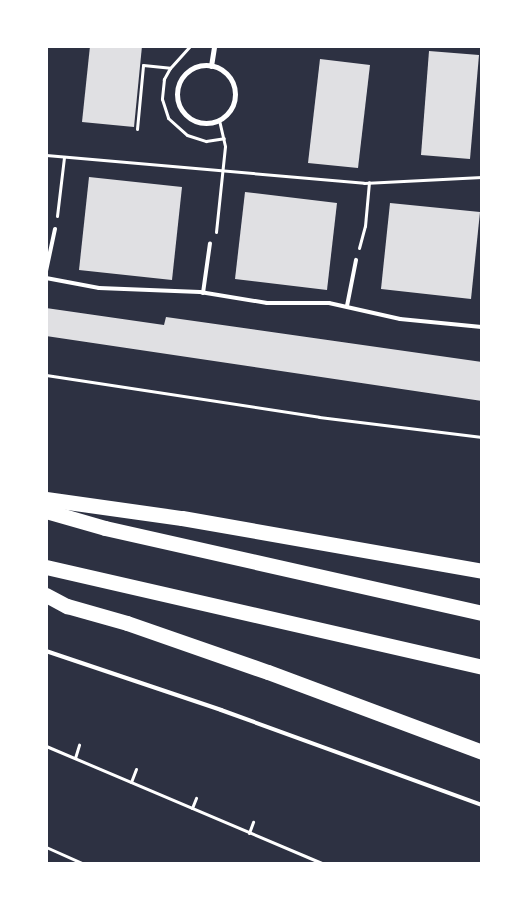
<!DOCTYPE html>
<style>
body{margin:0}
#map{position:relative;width:528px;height:910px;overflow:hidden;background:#2d3142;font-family:"Titillium Web",sans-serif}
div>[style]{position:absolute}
.building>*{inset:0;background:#e0e0e3}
.path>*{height:3px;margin:-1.5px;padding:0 1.5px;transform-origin:1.5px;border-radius:1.5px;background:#fff}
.service>*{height:4px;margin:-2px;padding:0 2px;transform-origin:2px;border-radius:2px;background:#fff}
.minor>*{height:5px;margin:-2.5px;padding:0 2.5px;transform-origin:2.5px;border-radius:2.5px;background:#fff}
.minor>.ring{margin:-2.5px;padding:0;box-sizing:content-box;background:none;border:5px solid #fff;border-radius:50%}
.motorway>*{height:15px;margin:-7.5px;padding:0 7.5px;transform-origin:7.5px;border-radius:7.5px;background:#fff}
span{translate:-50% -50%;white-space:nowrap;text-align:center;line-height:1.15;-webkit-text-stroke:4px #fff;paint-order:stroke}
.frame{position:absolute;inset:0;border:48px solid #fff;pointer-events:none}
</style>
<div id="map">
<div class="building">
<i style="clip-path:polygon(90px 46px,142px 46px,134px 127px,82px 122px)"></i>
<i style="clip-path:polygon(429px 51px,479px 55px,470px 159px,421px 155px)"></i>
<i style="clip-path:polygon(320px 59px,370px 65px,358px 168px,308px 163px)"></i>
<i style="clip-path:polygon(89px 177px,182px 187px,172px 280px,79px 270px)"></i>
<i style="clip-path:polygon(245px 192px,337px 203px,327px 290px,235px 279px)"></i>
<i style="clip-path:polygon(390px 203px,480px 212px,471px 299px,381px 289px)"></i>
<i style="clip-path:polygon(46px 308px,164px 325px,166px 317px,482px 362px,482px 401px,46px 336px)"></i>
</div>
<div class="path">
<i style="left:190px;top:46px;width:30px;rotate:132deg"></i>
<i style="left:170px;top:68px;width:13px;rotate:119deg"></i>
<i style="left:164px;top:79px;width:20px;rotate:96deg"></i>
<i style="left:162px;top:99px;width:20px;rotate:72deg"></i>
<i style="left:168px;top:118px;width:25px;rotate:42deg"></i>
<i style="left:187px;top:135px;width:20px;rotate:18deg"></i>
<i style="left:206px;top:141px;width:18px;rotate:-9deg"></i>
<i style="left:399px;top:46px;width:9px"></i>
<i style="left:137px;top:129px;width:64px;rotate:-84.6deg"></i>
<i style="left:143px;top:65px;width:27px;rotate:6deg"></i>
<i style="left:46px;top:155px;width:319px;rotate:5deg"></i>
<i style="left:364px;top:183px;width:118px;rotate:-2.9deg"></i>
<i style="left:57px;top:216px;width:59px;rotate:-83.2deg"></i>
<i style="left:216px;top:232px;width:86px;rotate:-84deg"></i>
<i style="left:225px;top:146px;width:27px;rotate:-103deg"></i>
<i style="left:359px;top:248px;width:23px;rotate:-75deg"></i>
<i style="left:365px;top:226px;width:44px;rotate:-84.8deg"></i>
<i style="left:46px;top:375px;width:276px;rotate:8.7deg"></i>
<i style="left:319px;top:417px;width:164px;rotate:7deg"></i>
<i style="left:46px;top:746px;width:302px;rotate:23deg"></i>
<i style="left:75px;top:758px;width:14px;rotate:-73deg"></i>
<i style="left:131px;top:782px;width:14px;rotate:-69deg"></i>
<i style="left:192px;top:808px;width:11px;rotate:-68deg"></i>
<i style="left:249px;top:833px;width:12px;rotate:-70deg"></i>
<i style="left:46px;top:847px;width:42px;rotate:24.1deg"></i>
</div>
<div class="service">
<i style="left:46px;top:271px;width:43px;rotate:-77.9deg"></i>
<i style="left:46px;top:278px;width:54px;rotate:10.7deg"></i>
<i style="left:99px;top:288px;width:101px;rotate:2.3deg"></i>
<i style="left:200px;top:292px;width:68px;rotate:9.3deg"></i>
<i style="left:267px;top:303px;width:62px"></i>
<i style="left:329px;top:303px;width:73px;rotate:12.7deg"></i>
<i style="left:400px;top:319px;width:82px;rotate:5.6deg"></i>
<i style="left:203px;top:293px;width:50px;rotate:-82deg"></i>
<i style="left:347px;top:306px;width:47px;rotate:-78.9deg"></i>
<i style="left:46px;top:651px;width:185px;rotate:18.6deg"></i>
<i style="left:221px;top:710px;width:278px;rotate:20deg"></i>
</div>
<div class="minor">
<i class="ring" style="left:177px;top:65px;width:53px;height:53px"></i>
<i style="left:211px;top:66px;width:20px;rotate:-81deg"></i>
</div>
<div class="motorway">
<i style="left:46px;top:499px;width:137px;rotate:8deg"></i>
<i style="left:182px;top:518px;width:305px;rotate:10deg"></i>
<i style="left:46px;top:511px;width:61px;rotate:16.1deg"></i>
<i style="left:105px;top:528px;width:386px;rotate:12.7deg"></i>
<i style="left:46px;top:567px;width:447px;rotate:12.9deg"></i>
<i style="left:46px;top:595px;width:24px;rotate:28deg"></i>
<i style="left:67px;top:606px;width:62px;rotate:15.8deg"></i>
<i style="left:127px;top:623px;width:149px;rotate:19.2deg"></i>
<i style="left:268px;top:672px;width:228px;rotate:20.5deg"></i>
</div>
<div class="frame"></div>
</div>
